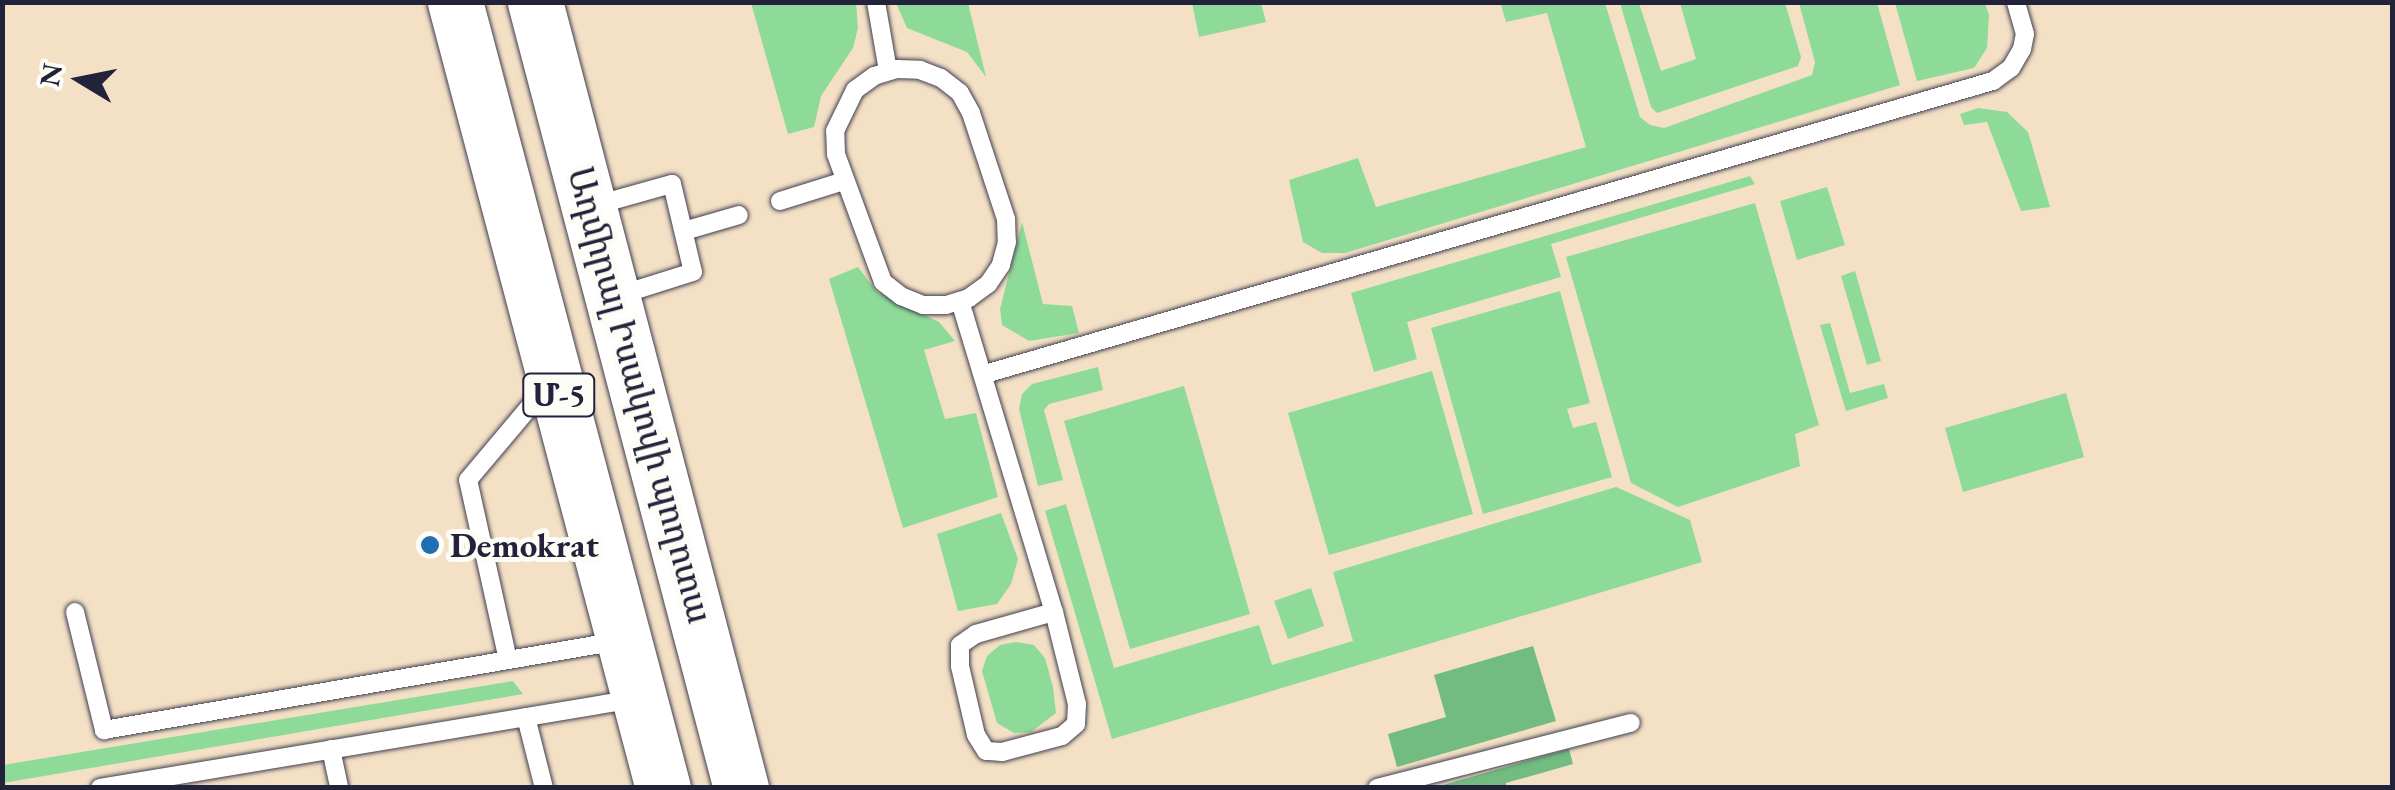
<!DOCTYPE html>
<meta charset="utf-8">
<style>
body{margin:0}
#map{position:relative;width:2395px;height:790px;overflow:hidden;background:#f3e0c5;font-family:"EB Garamond","Noto Serif Armenian",serif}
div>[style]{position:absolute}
.green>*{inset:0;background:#8edb99}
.forest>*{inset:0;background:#72bb81}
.roads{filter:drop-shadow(0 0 2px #413e50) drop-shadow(0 0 2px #413e50)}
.lane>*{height:18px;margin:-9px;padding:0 9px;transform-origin:9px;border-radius:9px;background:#fff}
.highway>*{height:55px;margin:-27.5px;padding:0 27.5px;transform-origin:27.5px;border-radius:27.5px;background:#fff}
.dots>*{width:28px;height:28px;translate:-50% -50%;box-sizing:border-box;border:5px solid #fdfcf7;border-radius:50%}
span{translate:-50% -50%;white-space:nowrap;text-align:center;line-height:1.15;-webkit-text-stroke:10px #fdfcf7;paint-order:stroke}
.shield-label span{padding:2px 8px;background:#fdfcf7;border:2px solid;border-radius:8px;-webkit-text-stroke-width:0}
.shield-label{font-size:32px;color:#22223b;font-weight:700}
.street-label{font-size:35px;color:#22223b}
.poi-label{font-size:35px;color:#22223b;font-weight:700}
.left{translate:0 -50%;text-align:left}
.frame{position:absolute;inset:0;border:5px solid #22223b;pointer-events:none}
.north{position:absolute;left:30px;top:30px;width:100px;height:100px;-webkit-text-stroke:8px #fdfcf7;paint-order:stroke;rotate:280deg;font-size:28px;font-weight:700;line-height:40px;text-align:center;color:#22223b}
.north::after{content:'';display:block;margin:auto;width:35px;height:45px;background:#22223b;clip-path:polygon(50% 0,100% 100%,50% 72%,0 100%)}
</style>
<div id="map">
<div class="green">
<i style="clip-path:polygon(1511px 2px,1605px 3px,1640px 117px,1650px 125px,1664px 128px,1812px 75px,1815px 62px,1799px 3px,1877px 3px,1900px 85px,1345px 253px,1322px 253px,1303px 242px,1289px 180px,1358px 158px,1376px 207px,1586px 147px,1547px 13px,1506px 22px,1501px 5px)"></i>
<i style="clip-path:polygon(751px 3px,856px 3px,858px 28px,853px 48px,821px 96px,814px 127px,788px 134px)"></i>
<i style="clip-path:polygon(896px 3px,968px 3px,986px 77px,967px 52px,907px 28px)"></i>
<i style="clip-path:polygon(1192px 3px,1261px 3px,1266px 22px,1199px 37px)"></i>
<i style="clip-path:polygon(1620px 3px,1639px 3px,1661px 71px,1696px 59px,1680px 3px,1785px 3px,1801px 57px,1798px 66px,1657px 113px,1651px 107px)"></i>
<i style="clip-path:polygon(1895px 3px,1985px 3px,1989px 15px,1987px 48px,1974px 68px,1917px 81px)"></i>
<i style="clip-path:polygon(1978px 108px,2007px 112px,2028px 132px,2050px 207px,2021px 211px,1987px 122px,1964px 125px,1960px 114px)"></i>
<i style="clip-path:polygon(1750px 176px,1755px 184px,1551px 244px,1561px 277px,1407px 322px,1417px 359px,1374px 372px,1351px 293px)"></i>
<i style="clip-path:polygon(1827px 187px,1845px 245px,1797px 260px,1780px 201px)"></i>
<i style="clip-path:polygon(1755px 203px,1819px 425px,1795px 434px,1800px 466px,1678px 507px,1631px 483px,1566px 257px)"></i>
<i style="clip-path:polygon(1022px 222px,1043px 304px,1072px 306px,1079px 333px,1029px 341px,1002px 325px,1000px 309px)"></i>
<i style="clip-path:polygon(858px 267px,877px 292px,939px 322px,955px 341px,924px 350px,945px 419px,976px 413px,998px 497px,903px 528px,829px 279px)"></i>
<i style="clip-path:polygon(1855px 271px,1881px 361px,1867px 365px,1841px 276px)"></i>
<i style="clip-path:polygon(1560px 291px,1590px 403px,1567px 409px,1573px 428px,1596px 422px,1612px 477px,1483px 514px,1431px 328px)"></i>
<i style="clip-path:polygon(1830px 323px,1850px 393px,1884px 384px,1888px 398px,1846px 411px,1820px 325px)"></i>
<i style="clip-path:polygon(1098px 367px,1103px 390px,1049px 404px,1044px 410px,1063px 480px,1038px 486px,1019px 409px,1022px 394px,1032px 384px)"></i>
<i style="clip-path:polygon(1432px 371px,1473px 514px,1329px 555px,1288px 413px)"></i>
<i style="clip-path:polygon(1184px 386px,1250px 614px,1130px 649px,1064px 421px)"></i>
<i style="clip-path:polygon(2066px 393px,2084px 457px,1963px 492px,1945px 428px)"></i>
<i style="clip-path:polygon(1616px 487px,1690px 520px,1702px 562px,1112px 739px,1045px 511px,1066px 504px,1114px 668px,1259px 625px,1272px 665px,1353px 641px,1333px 572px)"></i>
<i style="clip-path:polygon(1001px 513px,1018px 559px,1011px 584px,997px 604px,958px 611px,937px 534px)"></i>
<i style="clip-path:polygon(1311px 588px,1324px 626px,1288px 639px,1274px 601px)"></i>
<i style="clip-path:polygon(1016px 642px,1034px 645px,1045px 658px,1053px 687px,1056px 713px,1031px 732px,1014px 733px,997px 723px,982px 671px,987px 656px,1000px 645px)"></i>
<i style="clip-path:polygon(513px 681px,523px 694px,3px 783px,3px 765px)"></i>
</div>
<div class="forest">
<i style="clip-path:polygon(1533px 646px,1556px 721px,1397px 767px,1388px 734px,1446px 717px,1434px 675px)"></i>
<i style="clip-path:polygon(1569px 749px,1573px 764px,1506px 783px,1506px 787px,1436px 787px)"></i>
</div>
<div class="roads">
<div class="lane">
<i style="left:876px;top:2px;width:70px;rotate:80.1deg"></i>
<i style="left:897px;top:69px;width:23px;rotate:2deg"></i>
<i style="left:920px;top:70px;width:22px;rotate:21deg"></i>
<i style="left:941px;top:78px;width:24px;rotate:38deg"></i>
<i style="left:960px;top:93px;width:23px;rotate:61deg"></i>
<i style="left:971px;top:113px;width:112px;rotate:71.7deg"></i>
<i style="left:1006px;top:219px;width:23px;rotate:88deg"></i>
<i style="left:1007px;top:242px;width:24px;rotate:105deg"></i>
<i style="left:1001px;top:265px;width:23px;rotate:124deg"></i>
<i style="left:988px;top:284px;width:24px;rotate:144deg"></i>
<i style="left:969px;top:298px;width:24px;rotate:163deg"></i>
<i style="left:946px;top:305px;width:23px;rotate:180deg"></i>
<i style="left:923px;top:305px;width:24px;rotate:-158deg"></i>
<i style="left:901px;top:296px;width:23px;rotate:-142deg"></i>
<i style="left:883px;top:282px;width:136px;rotate:-110.2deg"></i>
<i style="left:836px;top:154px;width:23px;rotate:-92deg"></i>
<i style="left:835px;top:131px;width:46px;rotate:-64deg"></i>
<i style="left:855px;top:90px;width:24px;rotate:-36deg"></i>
<i style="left:874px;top:76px;width:24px;rotate:-17deg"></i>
<i style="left:780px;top:201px;width:67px;rotate:-17.4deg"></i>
<i style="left:593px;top:206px;width:82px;rotate:-15.6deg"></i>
<i style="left:672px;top:184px;width:90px;rotate:76.6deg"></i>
<i style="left:693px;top:272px;width:77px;rotate:162.5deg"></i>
<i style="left:684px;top:231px;width:57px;rotate:-16.2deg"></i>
<i style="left:960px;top:301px;width:325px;rotate:73.2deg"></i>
<i style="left:1054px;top:612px;width:95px;rotate:76deg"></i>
<i style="left:1077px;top:704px;width:20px;rotate:93deg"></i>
<i style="left:1076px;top:724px;width:18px;rotate:139deg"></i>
<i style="left:1062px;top:736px;width:62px;rotate:165.1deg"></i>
<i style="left:1002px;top:752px;width:16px;rotate:-176deg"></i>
<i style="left:986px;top:751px;width:19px;rotate:-122deg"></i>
<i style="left:976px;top:735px;width:71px;rotate:-103.1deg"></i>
<i style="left:960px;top:666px;width:21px;rotate:-90deg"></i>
<i style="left:960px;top:645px;width:19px;rotate:-35deg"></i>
<i style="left:976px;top:634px;width:81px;rotate:-15.8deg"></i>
<i style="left:985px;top:374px;width:1050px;rotate:-16.21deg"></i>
<i style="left:1993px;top:81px;width:22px;rotate:-36deg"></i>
<i style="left:2011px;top:68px;width:22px;rotate:-60deg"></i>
<i style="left:2022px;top:49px;width:15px;rotate:-79deg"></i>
<i style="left:2025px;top:34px;width:33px;rotate:-106deg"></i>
<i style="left:75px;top:612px;width:122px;rotate:76.2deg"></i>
<i style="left:104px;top:730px;width:522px;rotate:-9.82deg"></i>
<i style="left:508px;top:660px;width:184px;rotate:-102.5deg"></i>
<i style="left:468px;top:480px;width:124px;rotate:-49.9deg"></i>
<i style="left:526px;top:717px;width:73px;rotate:75.8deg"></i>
<i style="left:331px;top:749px;width:40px;rotate:78deg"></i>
<i style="left:100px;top:788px;width:541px;rotate:-9.46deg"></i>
<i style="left:1377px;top:788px;width:262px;rotate:-14.4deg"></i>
</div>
<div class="highway">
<i style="left:455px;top:2px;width:813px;rotate:75.18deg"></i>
<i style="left:535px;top:2px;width:813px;rotate:75.31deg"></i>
</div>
</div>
<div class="dots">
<i style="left:430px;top:545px;background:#1f6fb2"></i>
</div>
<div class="shield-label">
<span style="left:559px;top:395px">Մ-5</span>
</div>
<div class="street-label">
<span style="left:640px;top:395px;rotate:75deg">Ադմիրալ Իսակովի պողոտա</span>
</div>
<div class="poi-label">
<span class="left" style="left:450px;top:545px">Demokrat</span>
</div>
<div class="frame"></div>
<div class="north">N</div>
</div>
